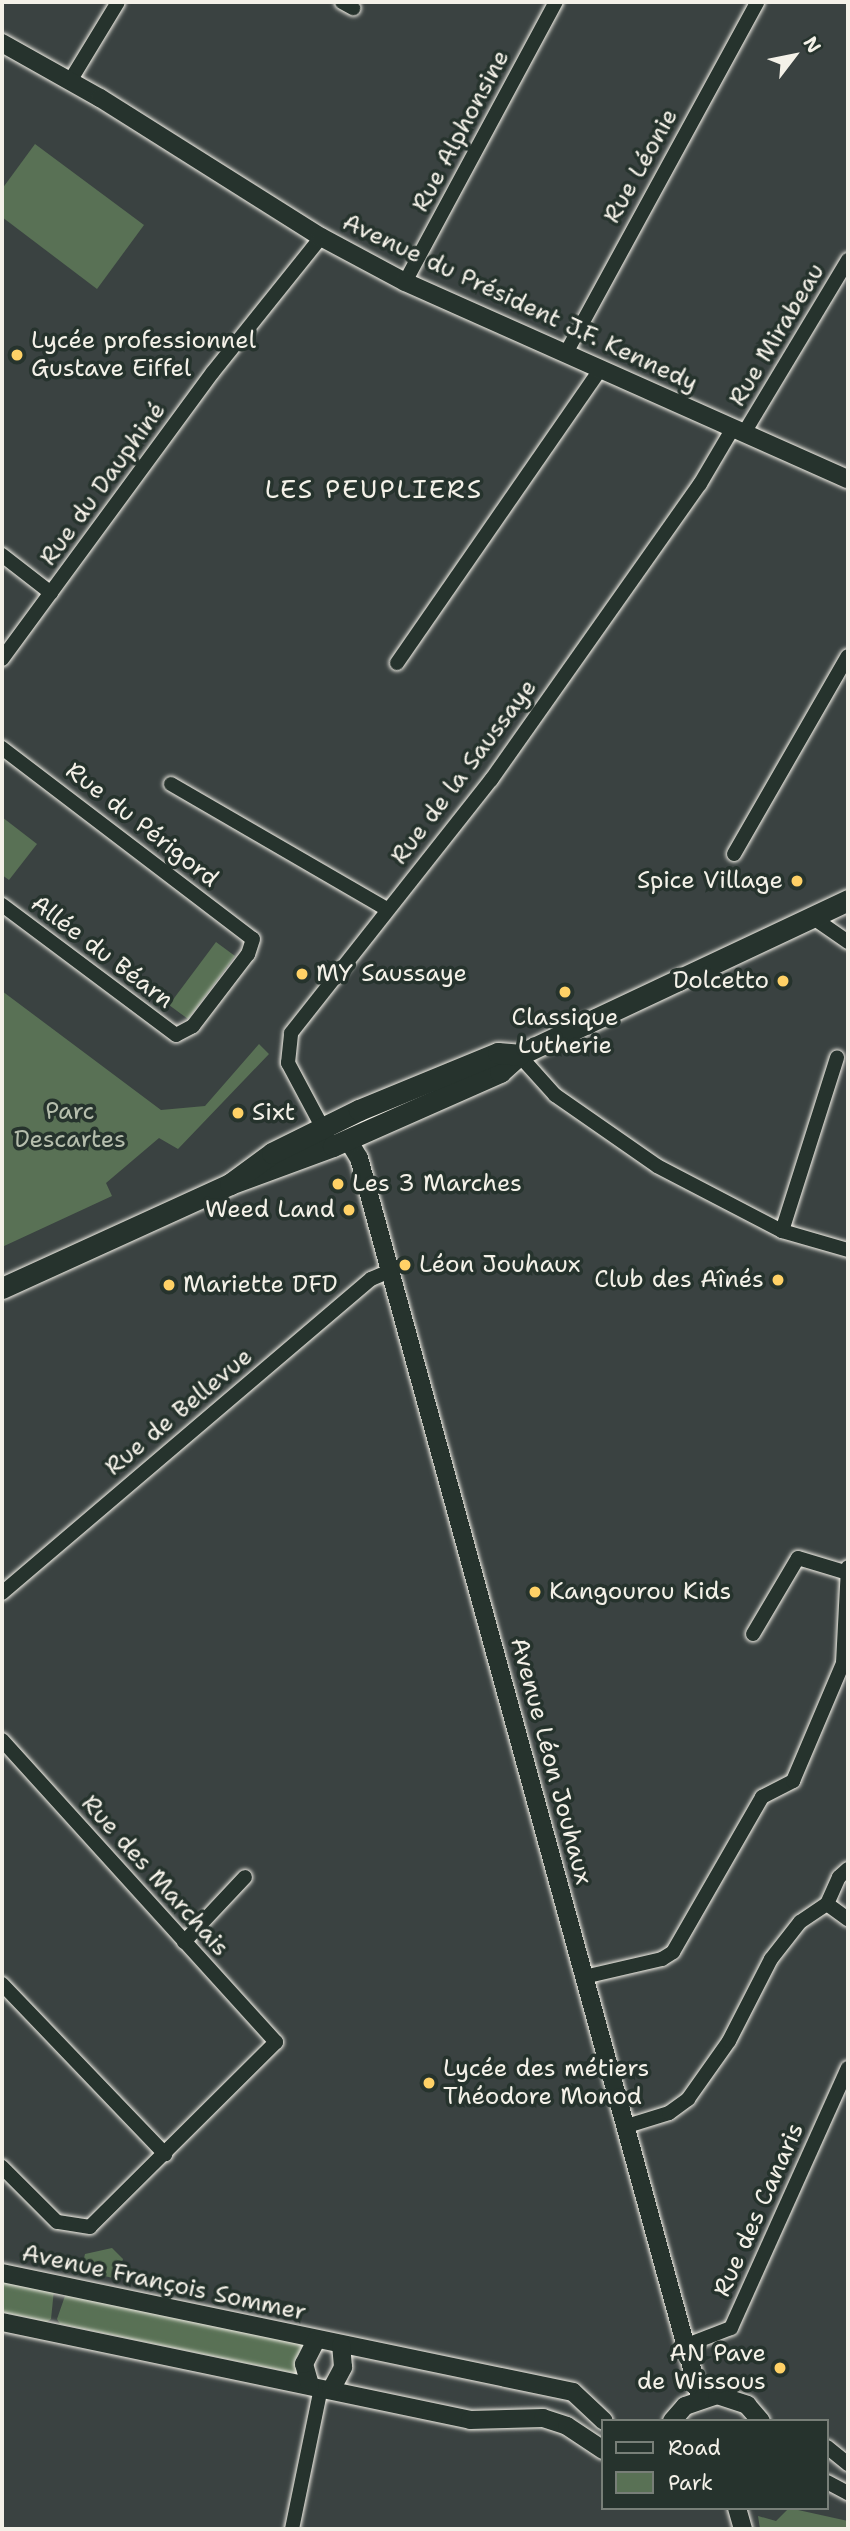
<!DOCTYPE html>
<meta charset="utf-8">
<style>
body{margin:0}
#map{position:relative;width:850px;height:2531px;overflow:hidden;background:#3a4241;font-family:"Shantell Sans",sans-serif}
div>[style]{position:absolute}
.green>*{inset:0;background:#597155}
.roads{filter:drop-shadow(0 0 2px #f4f1e8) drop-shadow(0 0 2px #f4f1e8)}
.minor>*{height:14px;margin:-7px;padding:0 7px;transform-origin:7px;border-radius:7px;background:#26332d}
.tertiary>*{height:18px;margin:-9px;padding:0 9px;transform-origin:9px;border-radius:9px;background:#26332d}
.primary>*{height:21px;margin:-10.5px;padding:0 10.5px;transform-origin:10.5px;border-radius:10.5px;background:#26332d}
.dots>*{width:19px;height:19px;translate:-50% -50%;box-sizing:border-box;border:4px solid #26332d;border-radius:50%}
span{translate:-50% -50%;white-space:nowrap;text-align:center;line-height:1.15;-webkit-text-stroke:7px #26332d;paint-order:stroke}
.street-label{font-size:24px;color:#f4f1e8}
.poi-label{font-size:24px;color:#f4f1e8}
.left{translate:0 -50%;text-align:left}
.right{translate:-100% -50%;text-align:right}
.park-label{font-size:24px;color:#b6bead}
.neighbourhood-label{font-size:26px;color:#f4f1e8;letter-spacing:2px}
.frame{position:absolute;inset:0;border:4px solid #f4f1e8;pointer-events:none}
.legend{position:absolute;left:601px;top:2419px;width:228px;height:91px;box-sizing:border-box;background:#26332d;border:2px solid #787f78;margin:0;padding:9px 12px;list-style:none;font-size:21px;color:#f4f1e8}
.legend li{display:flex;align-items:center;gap:14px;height:35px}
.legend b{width:35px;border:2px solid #787f78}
.north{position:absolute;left:759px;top:21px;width:70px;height:70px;-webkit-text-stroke:5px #26332d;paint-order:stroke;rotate:58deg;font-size:19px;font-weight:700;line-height:28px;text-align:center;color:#f4f1e8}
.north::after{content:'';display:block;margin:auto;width:24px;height:32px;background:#f4f1e8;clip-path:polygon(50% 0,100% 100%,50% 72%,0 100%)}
</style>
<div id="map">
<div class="green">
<i style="clip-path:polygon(35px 144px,144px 225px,97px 289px,2px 217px,2px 189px)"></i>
<i style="clip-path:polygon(2px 817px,37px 844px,9px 880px,2px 875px)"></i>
<i style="clip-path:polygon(216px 942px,235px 956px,188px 1019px,169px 1005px)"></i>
<i style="clip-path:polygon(2px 991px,161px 1110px,205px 1106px,259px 1044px,269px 1054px,178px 1149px,159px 1138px,106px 1183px,112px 1196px,2px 1247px)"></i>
<i style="clip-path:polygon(112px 2248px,123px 2259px,118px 2279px,81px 2271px,85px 2254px)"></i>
<i style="clip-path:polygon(2px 2280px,54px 2290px,51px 2319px,47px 2322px,2px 2312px)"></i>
<i style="clip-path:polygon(66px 2293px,304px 2343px,295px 2360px,298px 2374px,60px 2324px,57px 2319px)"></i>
<i style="clip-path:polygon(789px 2508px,848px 2521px,848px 2529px,760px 2529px,758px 2516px,776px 2521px)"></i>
</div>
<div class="roads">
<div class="minor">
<i style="left:342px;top:2px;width:13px;rotate:29deg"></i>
<i style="left:70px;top:81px;width:92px;rotate:-58.7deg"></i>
<i style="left:405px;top:282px;width:318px;rotate:-61.7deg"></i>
<i style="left:566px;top:353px;width:400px;rotate:-61.4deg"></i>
<i style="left:744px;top:433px;width:202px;rotate:-59deg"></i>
<i style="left:2px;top:555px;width:62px;rotate:37.8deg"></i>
<i style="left:2px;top:659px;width:356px;rotate:-53.7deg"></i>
<i style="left:213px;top:372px;width:173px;rotate:-51.3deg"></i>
<i style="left:397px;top:663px;width:356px;rotate:-55.3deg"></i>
<i style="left:2px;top:748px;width:315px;rotate:37.3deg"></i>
<i style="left:253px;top:939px;width:16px;rotate:108deg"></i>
<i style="left:248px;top:954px;width:91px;rotate:127.4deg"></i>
<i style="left:193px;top:1026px;width:19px;rotate:152deg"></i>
<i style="left:176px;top:1035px;width:217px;rotate:-143.2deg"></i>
<i style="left:171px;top:784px;width:250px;rotate:30.1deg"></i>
<i style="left:734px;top:854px;width:228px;rotate:-60.1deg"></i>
<i style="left:812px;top:917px;width:44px;rotate:34.8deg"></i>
<i style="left:519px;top:1055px;width:54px;rotate:48deg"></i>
<i style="left:555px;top:1095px;width:124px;rotate:34.8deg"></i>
<i style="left:657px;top:1166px;width:141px;rotate:27.5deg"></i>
<i style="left:782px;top:1231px;width:69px;rotate:16.1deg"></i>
<i style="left:327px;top:1136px;width:83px;rotate:-118.1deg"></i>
<i style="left:288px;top:1063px;width:30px;rotate:-84deg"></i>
<i style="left:291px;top:1033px;width:323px;rotate:-51.7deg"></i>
<i style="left:491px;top:780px;width:362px;rotate:-54.8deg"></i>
<i style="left:700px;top:484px;width:65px;rotate:-59.5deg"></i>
<i style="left:782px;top:1231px;width:182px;rotate:-72.4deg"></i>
<i style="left:2px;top:1593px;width:485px;rotate:-40.4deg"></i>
<i style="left:371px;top:1279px;width:21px;rotate:-23deg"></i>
<i style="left:753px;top:1634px;width:88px;rotate:-59.4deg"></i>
<i style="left:798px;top:1558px;width:52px;rotate:16.7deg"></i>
<i style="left:2px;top:1740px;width:408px;rotate:47.8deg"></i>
<i style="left:276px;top:2042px;width:262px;rotate:135.2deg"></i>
<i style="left:90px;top:2227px;width:33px;rotate:-171deg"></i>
<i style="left:57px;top:2222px;width:78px;rotate:-135deg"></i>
<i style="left:848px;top:1869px;width:12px;rotate:138deg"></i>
<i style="left:839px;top:1877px;width:30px;rotate:114deg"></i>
<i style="left:827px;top:1904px;width:26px;rotate:36deg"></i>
<i style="left:184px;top:1942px;width:89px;rotate:-46.8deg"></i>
<i style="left:584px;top:1977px;width:80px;rotate:-13deg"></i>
<i style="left:662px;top:1959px;width:13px;rotate:-32deg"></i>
<i style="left:673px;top:1952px;width:179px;rotate:-60.1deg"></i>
<i style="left:762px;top:1797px;width:35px;rotate:-27deg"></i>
<i style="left:793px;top:1781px;width:128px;rotate:-67deg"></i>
<i style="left:843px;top:1663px;width:96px;rotate:-87deg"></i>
<i style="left:2px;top:1984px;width:236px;rotate:46.2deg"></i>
<i style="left:627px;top:2126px;width:44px;rotate:-17.2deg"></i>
<i style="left:669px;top:2113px;width:24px;rotate:-36deg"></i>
<i style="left:688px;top:2099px;width:71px;rotate:-54.7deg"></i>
<i style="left:729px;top:2041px;width:92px;rotate:-62.9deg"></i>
<i style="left:771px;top:1959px;width:47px;rotate:-51.9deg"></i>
<i style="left:800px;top:1922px;width:32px;rotate:-34deg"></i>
<i style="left:687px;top:2345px;width:47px;rotate:-21.1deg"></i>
<i style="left:731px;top:2328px;width:285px;rotate:-65.8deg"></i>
<i style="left:827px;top:2447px;width:27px;rotate:39deg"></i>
<i style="left:827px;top:2482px;width:24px;rotate:28deg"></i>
<i style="left:292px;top:2529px;width:144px;rotate:-78.4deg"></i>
</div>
<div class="tertiary">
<i style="left:2px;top:43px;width:112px;rotate:29.3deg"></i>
<i style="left:100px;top:98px;width:261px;rotate:32.2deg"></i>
<i style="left:321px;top:237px;width:95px;rotate:28.2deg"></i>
<i style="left:405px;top:282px;width:485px;rotate:24deg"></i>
<i style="left:348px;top:1140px;width:21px;rotate:59deg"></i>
<i style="left:359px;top:1158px;width:1286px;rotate:74.62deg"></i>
<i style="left:2px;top:2273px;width:583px;rotate:11.77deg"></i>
<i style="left:573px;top:2392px;width:42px;rotate:43.1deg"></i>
<i style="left:2px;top:2322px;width:478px;rotate:11.8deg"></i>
<i style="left:470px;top:2420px;width:73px;rotate:-1.6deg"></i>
<i style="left:543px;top:2418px;width:25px;rotate:18deg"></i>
<i style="left:567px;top:2426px;width:43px;rotate:33.7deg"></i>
<i style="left:310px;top:2385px;width:22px;rotate:-106deg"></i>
<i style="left:304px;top:2364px;width:27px;rotate:-63deg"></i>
<i style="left:331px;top:2390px;width:26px;rotate:-62deg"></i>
<i style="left:343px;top:2367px;width:22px;rotate:-95deg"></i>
<i style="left:672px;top:2421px;width:20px;rotate:-49deg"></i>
<i style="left:685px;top:2406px;width:34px;rotate:-19deg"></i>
<i style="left:717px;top:2395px;width:32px;rotate:18deg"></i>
<i style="left:747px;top:2405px;width:21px;rotate:49deg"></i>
<i style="left:737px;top:2508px;width:22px;rotate:74deg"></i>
</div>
<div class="primary">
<i style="left:230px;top:1184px;width:110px;rotate:-20.3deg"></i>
<i style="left:333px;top:1146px;width:183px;rotate:-23.9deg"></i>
<i style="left:500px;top:1072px;width:25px;rotate:-42deg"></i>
<i style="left:519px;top:1055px;width:364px;rotate:-25.2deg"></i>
<i style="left:2px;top:1288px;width:251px;rotate:-24.5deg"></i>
<i style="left:230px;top:1184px;width:52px;rotate:-36.4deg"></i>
<i style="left:272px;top:1153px;width:97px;rotate:-26.3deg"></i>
<i style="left:359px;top:1110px;width:150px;rotate:-22.3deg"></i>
<i style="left:498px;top:1053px;width:21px;rotate:5deg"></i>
</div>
</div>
<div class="dots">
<i style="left:17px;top:355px;background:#ffd166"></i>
<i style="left:797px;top:881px;background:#ffd166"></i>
<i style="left:302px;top:974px;background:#ffd166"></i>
<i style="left:783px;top:981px;background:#ffd166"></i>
<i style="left:565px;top:992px;background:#ffd166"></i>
<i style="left:238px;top:1113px;background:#ffd166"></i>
<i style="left:338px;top:1184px;background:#ffd166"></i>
<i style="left:349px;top:1210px;background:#ffd166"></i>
<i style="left:405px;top:1265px;background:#ffd166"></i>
<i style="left:778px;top:1280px;background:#ffd166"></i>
<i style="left:169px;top:1285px;background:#ffd166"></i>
<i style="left:535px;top:1592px;background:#ffd166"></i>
<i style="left:429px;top:2083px;background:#ffd166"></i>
<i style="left:780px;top:2368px;background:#ffd166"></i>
</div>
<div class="street-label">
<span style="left:461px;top:131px;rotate:-62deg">Rue Alphonsine</span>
<span style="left:641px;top:166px;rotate:-61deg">Rue Léonie</span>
<span style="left:520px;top:303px;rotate:25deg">Avenue du Président J.F. Kennedy</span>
<span style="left:777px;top:335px;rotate:-59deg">Rue Mirabeau</span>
<span style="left:103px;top:484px;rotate:-54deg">Rue du Dauphiné</span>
<span style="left:464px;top:772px;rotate:-53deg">Rue de la Saussaye</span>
<span style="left:142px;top:825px;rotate:38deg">Rue du Périgord</span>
<span style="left:102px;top:952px;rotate:37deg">Allée du Béarn</span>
<span style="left:179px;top:1412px;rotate:-40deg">Rue de Bellevue</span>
<span style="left:551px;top:1761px;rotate:75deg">Avenue Léon Jouhaux</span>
<span style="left:155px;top:1876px;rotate:48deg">Rue des Marchais</span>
<span style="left:759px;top:2210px;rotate:-66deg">Rue des Canaris</span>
<span style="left:164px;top:2283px;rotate:12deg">Avenue François Sommer</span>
</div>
<div class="poi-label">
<span class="left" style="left:31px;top:355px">Lycée professionnel<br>Gustave Eiffel</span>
<span class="right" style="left:783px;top:881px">Spice Village</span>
<span class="left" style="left:316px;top:974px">MY Saussaye</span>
<span class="right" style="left:769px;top:981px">Dolcetto</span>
<span style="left:565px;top:1032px">Classique<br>Lutherie</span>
<span class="left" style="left:252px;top:1113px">Sixt</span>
<span class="left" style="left:352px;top:1184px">Les 3 Marches</span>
<span class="right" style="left:335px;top:1210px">Weed Land</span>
<span class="left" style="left:419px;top:1265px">Léon Jouhaux</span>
<span class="right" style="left:764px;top:1280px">Club des Aînés</span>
<span class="left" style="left:183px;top:1285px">Mariette DFD</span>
<span class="left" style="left:549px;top:1592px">Kangourou Kids</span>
<span class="left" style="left:443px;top:2083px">Lycée des métiers<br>Théodore Monod</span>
<span class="right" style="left:766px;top:2368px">AN Pave<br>de Wissous</span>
</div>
<div class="park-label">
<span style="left:70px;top:1126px">Parc<br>Descartes</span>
</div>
<div class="neighbourhood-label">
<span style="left:374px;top:489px">LES PEUPLIERS</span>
</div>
<div class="frame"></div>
<ul class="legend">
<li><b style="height:9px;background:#26332d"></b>Road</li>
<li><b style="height:19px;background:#597155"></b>Park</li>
</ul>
<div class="north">N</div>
</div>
